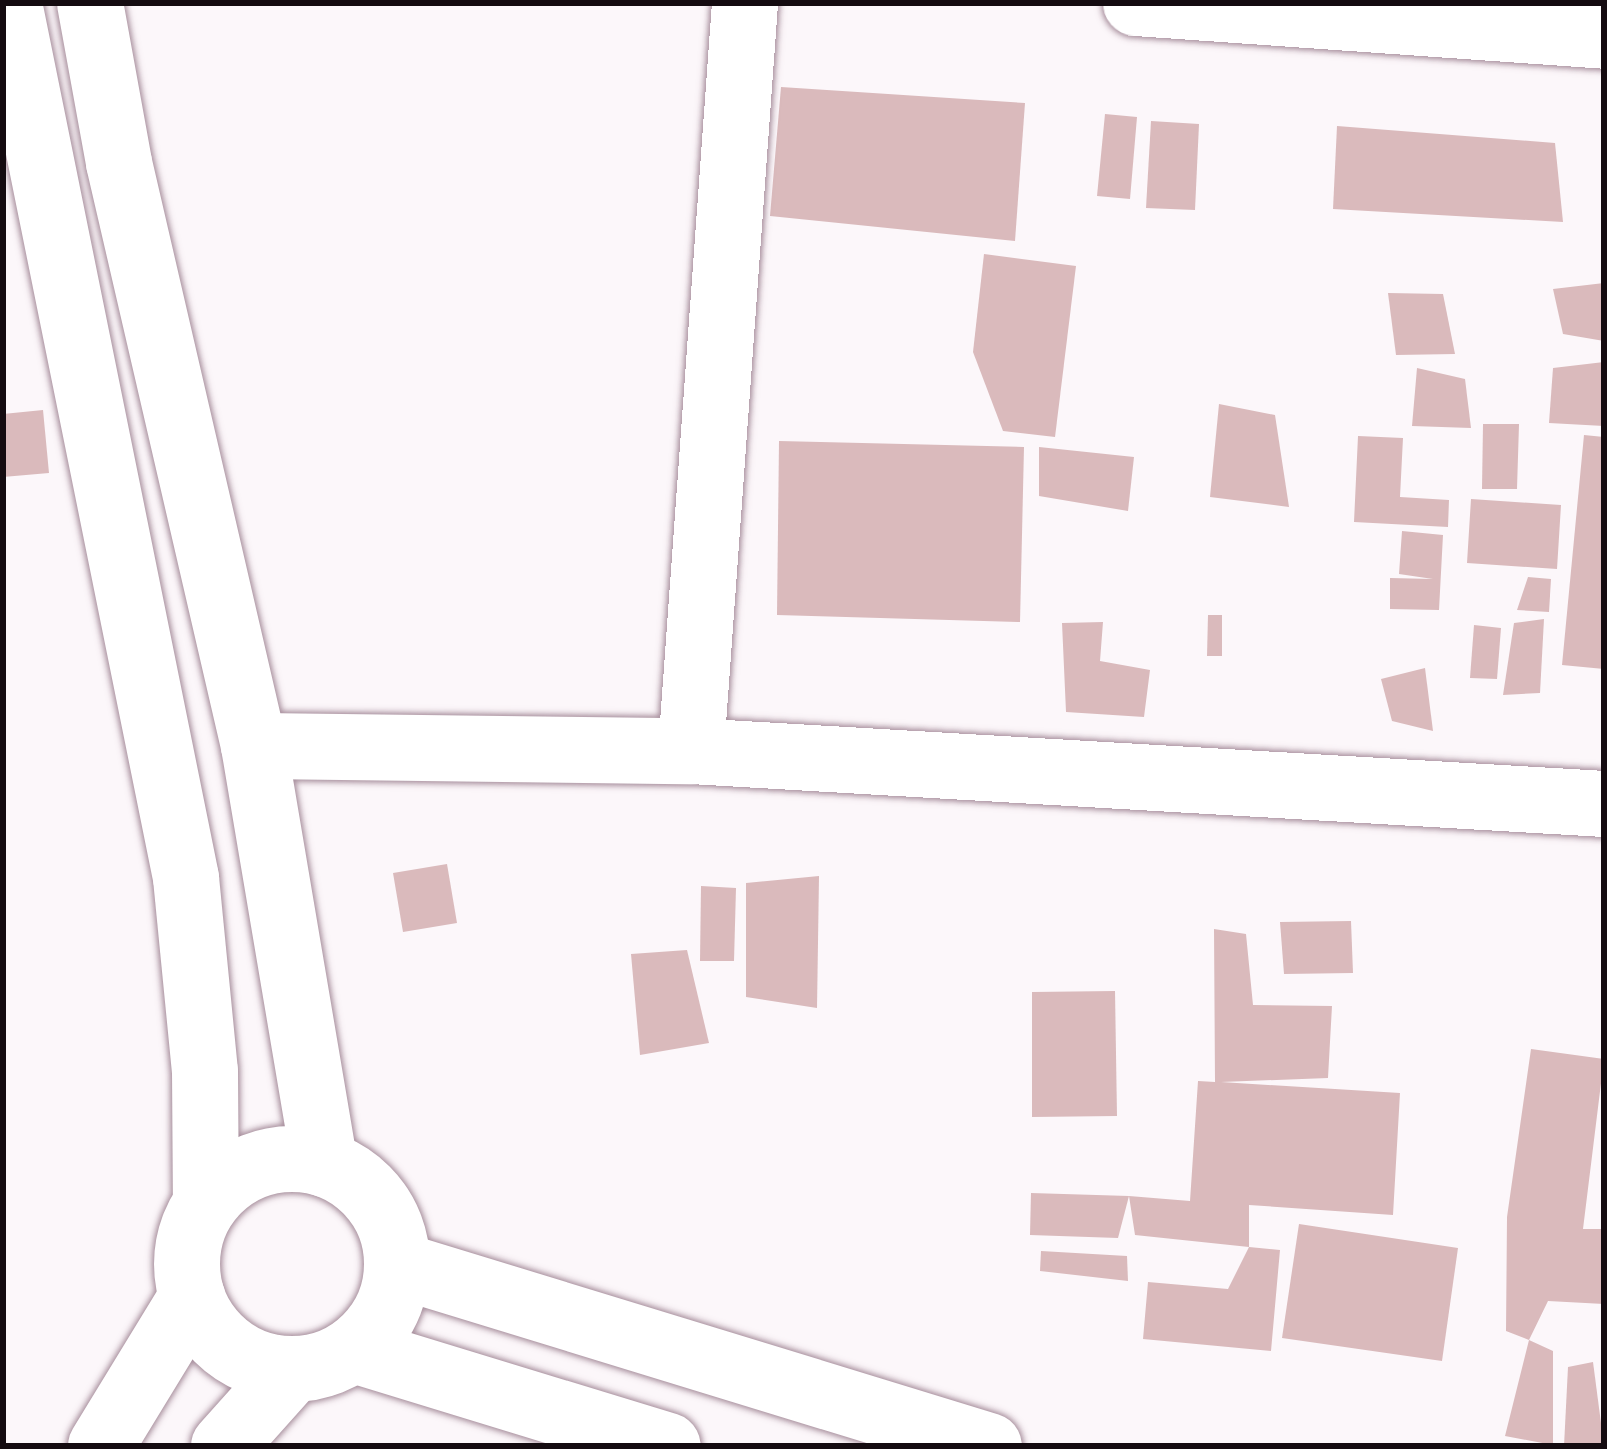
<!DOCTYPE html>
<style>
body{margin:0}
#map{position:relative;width:1607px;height:1449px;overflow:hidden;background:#fcf7fa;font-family:"Golos Text",sans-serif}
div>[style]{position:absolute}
.building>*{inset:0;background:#dababc}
.roads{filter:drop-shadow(0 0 3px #a78e9c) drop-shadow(0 0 3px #a78e9c)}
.minor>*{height:66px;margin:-33px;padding:0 33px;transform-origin:33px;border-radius:33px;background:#fff}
.tertiary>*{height:66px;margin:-33px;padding:0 33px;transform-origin:33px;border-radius:33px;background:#fff}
.tertiary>.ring{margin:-33px;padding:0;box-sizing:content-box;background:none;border:66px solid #fff;border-radius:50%}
span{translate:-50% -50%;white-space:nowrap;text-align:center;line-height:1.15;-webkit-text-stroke:9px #fff;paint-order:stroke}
.frame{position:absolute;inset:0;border:6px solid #140b10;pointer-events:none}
</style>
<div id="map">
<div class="building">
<i style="clip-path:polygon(781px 87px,1025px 103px,1015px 241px,770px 216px)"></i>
<i style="clip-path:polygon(1105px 114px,1137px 117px,1130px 199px,1097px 196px)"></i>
<i style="clip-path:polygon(1151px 121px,1199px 124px,1195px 210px,1146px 208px)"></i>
<i style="clip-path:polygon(1337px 126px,1555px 143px,1563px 222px,1333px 209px)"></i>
<i style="clip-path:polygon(984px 254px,1076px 266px,1055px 437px,1003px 431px,973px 352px)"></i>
<i style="clip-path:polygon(1604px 283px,1604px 341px,1563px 334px,1553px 289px)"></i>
<i style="clip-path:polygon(1388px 293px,1443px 294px,1455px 354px,1396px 355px)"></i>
<i style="clip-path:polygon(1604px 362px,1604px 426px,1549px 423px,1553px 368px)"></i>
<i style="clip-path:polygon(1417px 368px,1465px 379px,1471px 428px,1412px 426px)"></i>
<i style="clip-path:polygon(1219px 404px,1275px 415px,1289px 507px,1210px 497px)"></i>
<i style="clip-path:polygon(43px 410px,49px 473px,3px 477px,3px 414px)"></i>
<i style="clip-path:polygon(1483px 424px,1519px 424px,1517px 489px,1482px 489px)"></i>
<i style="clip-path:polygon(1584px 435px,1604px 437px,1604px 669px,1562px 665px)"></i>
<i style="clip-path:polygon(1358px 436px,1403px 438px,1400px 497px,1449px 500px,1448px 527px,1354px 522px)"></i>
<i style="clip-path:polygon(779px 441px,1024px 447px,1020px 622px,777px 615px)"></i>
<i style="clip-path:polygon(1039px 447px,1134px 457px,1128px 511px,1039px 496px)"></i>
<i style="clip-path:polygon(1471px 499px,1561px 505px,1557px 569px,1467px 563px)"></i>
<i style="clip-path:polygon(1402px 531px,1443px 535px,1439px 610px,1390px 609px,1390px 578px,1433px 579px,1399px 574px)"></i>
<i style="clip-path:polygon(1528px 577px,1551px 579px,1549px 612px,1517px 610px)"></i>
<i style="clip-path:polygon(1208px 615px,1222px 615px,1222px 656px,1207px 656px)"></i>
<i style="clip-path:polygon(1544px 619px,1540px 693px,1503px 695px,1514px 623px)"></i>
<i style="clip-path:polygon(1103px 622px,1100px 661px,1150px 670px,1144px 717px,1066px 712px,1062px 623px)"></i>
<i style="clip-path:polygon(1474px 625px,1501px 628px,1497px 679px,1470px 678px)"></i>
<i style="clip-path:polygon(1425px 668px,1433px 731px,1392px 721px,1381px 679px)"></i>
<i style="clip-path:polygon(447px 864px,457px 923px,403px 932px,393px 873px)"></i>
<i style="clip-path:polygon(819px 876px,817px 1008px,746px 997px,746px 883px)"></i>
<i style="clip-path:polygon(701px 886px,736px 888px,734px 961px,700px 961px)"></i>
<i style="clip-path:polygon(1351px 921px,1353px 973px,1284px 974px,1280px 922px)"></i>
<i style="clip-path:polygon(1214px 929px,1246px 934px,1253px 1005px,1332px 1006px,1328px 1078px,1221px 1082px,1400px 1093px,1393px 1215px,1249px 1205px,1249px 1247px,1280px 1250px,1271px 1351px,1143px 1339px,1148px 1282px,1228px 1289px,1249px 1247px,1135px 1235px,1129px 1196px,1190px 1201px,1198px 1081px,1215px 1082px)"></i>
<i style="clip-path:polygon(687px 950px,709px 1043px,640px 1055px,631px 954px)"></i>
<i style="clip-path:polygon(1115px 991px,1117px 1116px,1032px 1117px,1032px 992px)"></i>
<i style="clip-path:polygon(1531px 1049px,1604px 1059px,1583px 1229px,1604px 1229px,1604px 1304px,1548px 1301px,1529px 1340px,1553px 1351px,1553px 1445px,1505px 1436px,1529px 1340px,1506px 1331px,1507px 1217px)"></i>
<i style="clip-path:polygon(1031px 1193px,1129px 1196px,1118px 1238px,1030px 1235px)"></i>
<i style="clip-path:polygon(1299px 1224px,1458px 1248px,1442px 1361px,1282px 1338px)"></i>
<i style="clip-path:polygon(1041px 1251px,1127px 1256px,1128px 1281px,1040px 1271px)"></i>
<i style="clip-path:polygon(1593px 1362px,1604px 1446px,1564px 1446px,1568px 1367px)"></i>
</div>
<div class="roads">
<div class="minor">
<i style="left:1136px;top:3px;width:469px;rotate:4deg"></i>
<i style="left:691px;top:751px;width:750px;rotate:-85.87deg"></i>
</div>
<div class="tertiary">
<i style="left:9px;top:3px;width:893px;rotate:78.56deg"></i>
<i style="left:186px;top:878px;width:194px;rotate:84.4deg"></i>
<i style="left:205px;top:1071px;width:131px;rotate:89.6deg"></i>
<i style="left:90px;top:3px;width:163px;rotate:79.7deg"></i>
<i style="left:119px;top:163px;width:598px;rotate:76.96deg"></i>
<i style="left:254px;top:746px;width:424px;rotate:80.4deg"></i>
<i style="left:254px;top:746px;width:437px;rotate:0.7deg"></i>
<i style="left:691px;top:751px;width:915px;rotate:3.32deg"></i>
<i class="ring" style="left:187px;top:1159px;width:144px;height:144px"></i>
<i style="left:398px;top:1265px;width:618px;rotate:17.03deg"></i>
<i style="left:354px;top:1350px;width:328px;rotate:17deg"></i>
<i style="left:101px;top:1446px;width:175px;rotate:-58.6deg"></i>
<i style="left:224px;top:1446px;width:102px;rotate:-48.2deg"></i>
</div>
</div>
<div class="frame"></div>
</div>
